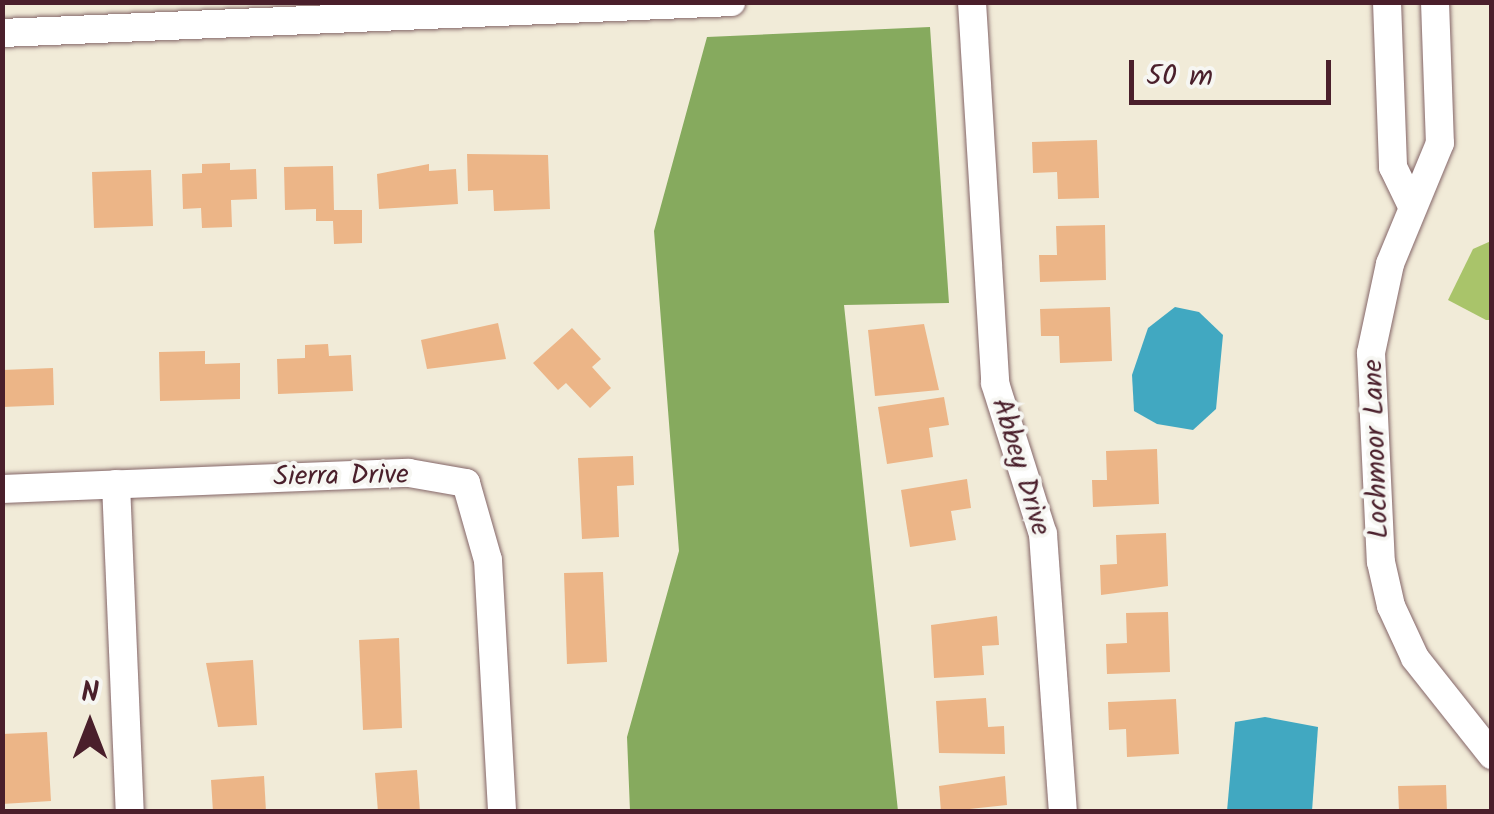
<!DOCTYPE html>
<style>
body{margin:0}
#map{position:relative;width:1494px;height:814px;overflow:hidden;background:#f1ebd8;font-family:Kalam,sans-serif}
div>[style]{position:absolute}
.green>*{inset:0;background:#a9c46a}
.forest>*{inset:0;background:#86aa5e}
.water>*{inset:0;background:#41a8c1}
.building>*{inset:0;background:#ecb587}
.roads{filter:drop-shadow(0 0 2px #846668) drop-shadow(0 0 2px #846668)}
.minor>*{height:28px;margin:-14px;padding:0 14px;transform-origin:14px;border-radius:14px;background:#fff}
span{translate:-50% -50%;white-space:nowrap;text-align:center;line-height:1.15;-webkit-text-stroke:8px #f6f6f2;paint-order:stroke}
.street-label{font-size:28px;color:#4a1f2b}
.frame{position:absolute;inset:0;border:5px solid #4a1f2b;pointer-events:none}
.north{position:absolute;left:40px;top:674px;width:100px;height:100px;-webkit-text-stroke:8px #f6f6f2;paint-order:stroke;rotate:0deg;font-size:28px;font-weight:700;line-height:40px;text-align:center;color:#4a1f2b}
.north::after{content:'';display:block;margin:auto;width:35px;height:45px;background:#4a1f2b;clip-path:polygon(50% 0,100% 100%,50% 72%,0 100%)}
.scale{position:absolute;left:1129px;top:60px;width:202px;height:45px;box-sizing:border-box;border:5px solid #4a1f2b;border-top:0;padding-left:12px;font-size:30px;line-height:35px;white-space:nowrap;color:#4a1f2b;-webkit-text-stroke:8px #f6f6f2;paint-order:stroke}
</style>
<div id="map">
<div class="green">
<i style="clip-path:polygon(1491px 241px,1491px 320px,1486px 320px,1448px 300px,1473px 249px)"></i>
</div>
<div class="forest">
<i style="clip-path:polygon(930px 27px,949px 303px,844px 305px,898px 811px,630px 811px,627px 737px,679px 551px,654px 231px,707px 37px)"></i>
</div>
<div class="water">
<i style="clip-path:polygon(1175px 307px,1199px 312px,1223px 335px,1216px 409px,1193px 430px,1157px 424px,1134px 411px,1132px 375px,1148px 328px)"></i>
<i style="clip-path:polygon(1265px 717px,1318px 727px,1312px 811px,1227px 811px,1235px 722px)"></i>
</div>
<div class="building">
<i style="clip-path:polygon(1097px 140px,1099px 198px,1058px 199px,1057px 172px,1033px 173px,1032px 142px)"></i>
<i style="clip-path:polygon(467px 154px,548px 155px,550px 209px,494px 211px,493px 190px,468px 191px)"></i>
<i style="clip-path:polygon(230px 163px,230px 170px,256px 169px,257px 199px,231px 200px,232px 227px,202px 228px,201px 208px,183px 209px,182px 174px,202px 173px,202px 164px)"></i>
<i style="clip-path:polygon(429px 164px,429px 171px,456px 169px,458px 204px,379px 209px,377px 174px)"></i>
<i style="clip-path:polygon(333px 166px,334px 210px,362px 210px,362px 243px,334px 244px,333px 221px,316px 221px,316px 209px,285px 210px,284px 167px)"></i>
<i style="clip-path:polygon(151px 170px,153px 226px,94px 228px,92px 172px)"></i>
<i style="clip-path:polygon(1105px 225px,1106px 280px,1040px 282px,1039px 255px,1057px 255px,1056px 226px)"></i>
<i style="clip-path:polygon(1110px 307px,1112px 361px,1060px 363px,1059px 336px,1041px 336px,1040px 309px)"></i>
<i style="clip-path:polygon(498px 323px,506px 359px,427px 369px,421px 340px)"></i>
<i style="clip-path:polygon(924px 324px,939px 390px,875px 396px,868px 330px)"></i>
<i style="clip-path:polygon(572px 328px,601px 359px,592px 367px,611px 388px,590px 408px,566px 383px,558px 390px,533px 363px)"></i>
<i style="clip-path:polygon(328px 344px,329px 356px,351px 355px,353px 391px,278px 394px,277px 359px,305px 358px,305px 345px)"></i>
<i style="clip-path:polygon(205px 351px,205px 364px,240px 363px,240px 399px,160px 401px,159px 352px)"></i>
<i style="clip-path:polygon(53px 368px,54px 405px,2px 407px,2px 370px)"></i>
<i style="clip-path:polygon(944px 397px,949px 425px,929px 428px,933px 457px,887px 464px,878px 407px)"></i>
<i style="clip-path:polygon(1157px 449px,1159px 504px,1093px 507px,1092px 480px,1107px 480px,1106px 451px)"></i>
<i style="clip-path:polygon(633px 456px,634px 485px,617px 486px,619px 537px,582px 539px,578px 458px)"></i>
<i style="clip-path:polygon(967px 479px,971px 508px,951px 511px,956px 540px,910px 547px,901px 490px)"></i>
<i style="clip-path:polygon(1166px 533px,1168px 586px,1101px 595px,1100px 565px,1117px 564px,1116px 535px)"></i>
<i style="clip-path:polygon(603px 572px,607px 662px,567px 664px,564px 573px)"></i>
<i style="clip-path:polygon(1168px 612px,1170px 672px,1107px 674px,1106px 644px,1127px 643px,1126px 613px)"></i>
<i style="clip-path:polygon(997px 616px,999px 645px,982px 646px,984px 675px,934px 678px,931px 625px)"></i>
<i style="clip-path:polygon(399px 638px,402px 728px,363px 730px,359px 640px)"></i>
<i style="clip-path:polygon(253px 660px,257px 725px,218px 727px,206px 663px)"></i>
<i style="clip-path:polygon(986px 698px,988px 727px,1004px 726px,1005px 754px,939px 753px,936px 701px)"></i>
<i style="clip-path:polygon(1176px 699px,1179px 754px,1127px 757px,1126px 729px,1109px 730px,1108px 702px)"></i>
<i style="clip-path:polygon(47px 732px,51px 801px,2px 804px,2px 734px)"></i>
<i style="clip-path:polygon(417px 770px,420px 812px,378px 812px,375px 773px)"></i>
<i style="clip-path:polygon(264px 776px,266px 812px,213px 812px,211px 780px)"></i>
<i style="clip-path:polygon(1005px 776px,1007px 805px,941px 812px,939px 786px)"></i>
<i style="clip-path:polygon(1446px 785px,1447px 812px,1399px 812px,1398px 786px)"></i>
</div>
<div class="roads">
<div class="minor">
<i style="left:972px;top:2px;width:382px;rotate:86.5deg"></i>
<i style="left:995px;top:383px;width:158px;rotate:72.4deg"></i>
<i style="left:1043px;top:534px;width:279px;rotate:85.9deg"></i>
<i style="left:1387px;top:2px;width:165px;rotate:87.9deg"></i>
<i style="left:1393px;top:167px;width:41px;rotate:64.1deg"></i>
<i style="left:1435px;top:2px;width:141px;rotate:88deg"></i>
<i style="left:1440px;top:143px;width:131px;rotate:112.5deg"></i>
<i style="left:1390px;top:264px;width:91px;rotate:102.1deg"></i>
<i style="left:1371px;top:353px;width:209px;rotate:87.3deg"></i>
<i style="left:1381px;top:562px;width:45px;rotate:77.2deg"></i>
<i style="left:1391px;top:606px;width:57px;rotate:65.2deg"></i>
<i style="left:1415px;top:658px;width:124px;rotate:51.6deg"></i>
<i style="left:2px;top:33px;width:730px;rotate:-2.43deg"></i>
<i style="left:116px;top:484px;width:328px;rotate:87.6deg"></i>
<i style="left:2px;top:489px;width:407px;rotate:-2.3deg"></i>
<i style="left:409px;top:473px;width:58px;rotate:10deg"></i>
<i style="left:466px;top:483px;width:80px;rotate:74.1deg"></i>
<i style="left:488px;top:560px;width:252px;rotate:86.8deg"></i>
</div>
</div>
<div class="street-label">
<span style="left:1377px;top:449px;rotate:-92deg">Lochmoor Lane</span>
<span style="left:1020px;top:467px;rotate:73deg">Abbey Drive</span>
<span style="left:341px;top:477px;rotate:-1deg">Sierra Drive</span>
</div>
<div class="frame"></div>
<div class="north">N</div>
<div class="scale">50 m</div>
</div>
